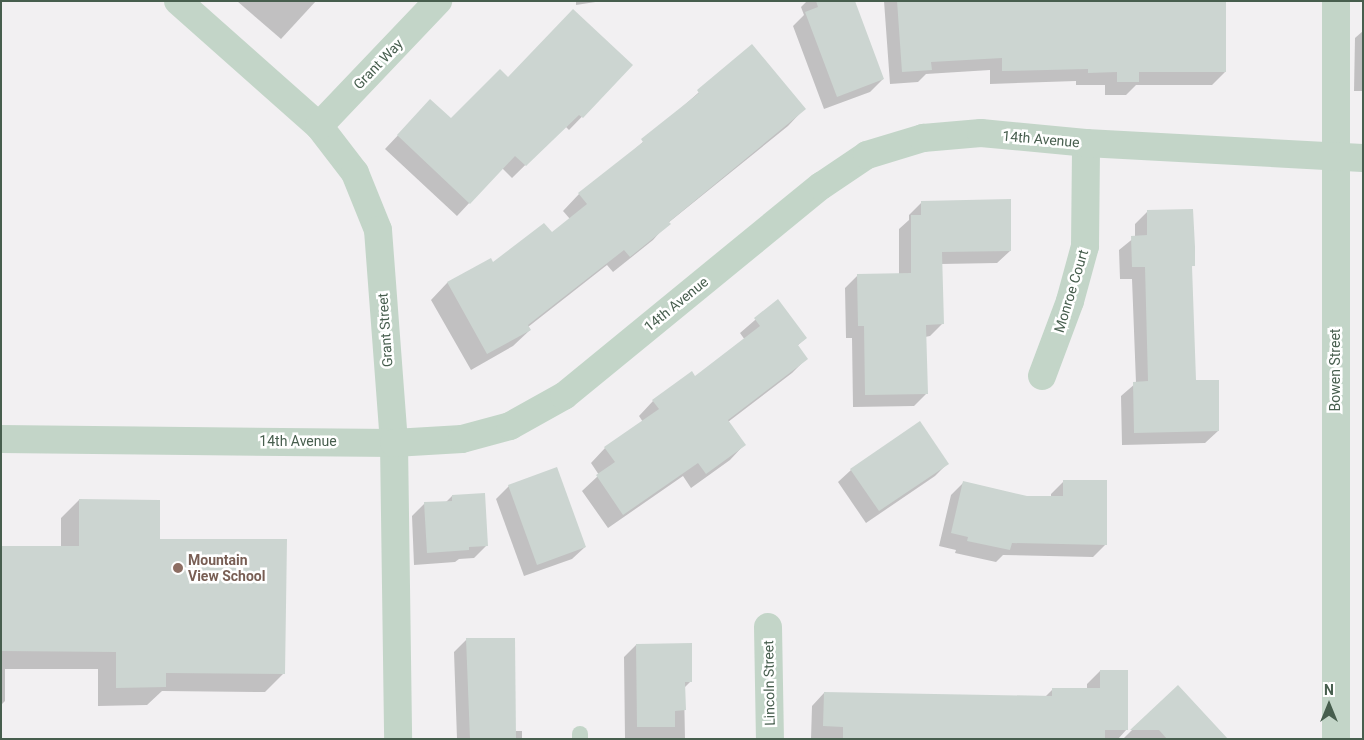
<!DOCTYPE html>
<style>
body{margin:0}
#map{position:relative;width:1364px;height:740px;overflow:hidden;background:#f2f0f2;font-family:Roboto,sans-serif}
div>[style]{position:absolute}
.shadow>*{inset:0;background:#0003}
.building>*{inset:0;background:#ccd5d1}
.lane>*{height:16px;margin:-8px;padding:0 8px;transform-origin:8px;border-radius:8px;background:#c3d5c8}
.street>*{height:28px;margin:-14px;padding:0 14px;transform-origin:14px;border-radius:14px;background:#c3d5c8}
.dots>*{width:14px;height:14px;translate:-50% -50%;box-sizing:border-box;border:2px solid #fff;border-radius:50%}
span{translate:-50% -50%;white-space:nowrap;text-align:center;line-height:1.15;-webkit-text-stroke:5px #fff;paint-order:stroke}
.street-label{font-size:14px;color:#475e4e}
.education-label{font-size:14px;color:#785e54;font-weight:700}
.left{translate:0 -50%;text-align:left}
.frame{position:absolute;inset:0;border:2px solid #475e4e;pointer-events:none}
.north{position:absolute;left:1304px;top:680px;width:50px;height:50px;-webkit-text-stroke:4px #fff;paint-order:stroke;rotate:0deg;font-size:14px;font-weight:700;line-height:20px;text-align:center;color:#475e4e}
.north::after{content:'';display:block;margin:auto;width:18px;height:22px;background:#475e4e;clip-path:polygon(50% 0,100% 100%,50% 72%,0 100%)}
</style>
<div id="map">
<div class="shadow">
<i style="clip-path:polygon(237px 1px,316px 1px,281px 39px)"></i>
<i style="clip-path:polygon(576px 1px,602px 1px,576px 5px)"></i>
<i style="clip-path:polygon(807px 1px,854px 1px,883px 79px,870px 92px,824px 109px,793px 26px,804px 15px,801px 7px)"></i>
<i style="clip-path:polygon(884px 1px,1225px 1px,1225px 72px,1212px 85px,1136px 85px,1126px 95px,1105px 95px,1105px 85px,1076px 85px,1076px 81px,990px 84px,990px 70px,926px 74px,918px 82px,890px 84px)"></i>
<i style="clip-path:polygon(1363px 31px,1363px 91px,1354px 91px,1355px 38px)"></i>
<i style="clip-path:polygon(751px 46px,804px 109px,788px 126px,668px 223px,653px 240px,613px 272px,607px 265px,528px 327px,530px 330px,513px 346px,471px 370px,431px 300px,447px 283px,490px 260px,493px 264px,551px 234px,570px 219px,563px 211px,579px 194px,626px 157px)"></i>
<i style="clip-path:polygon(631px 66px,569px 130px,565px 126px,512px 178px,502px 168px,457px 216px,385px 149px,418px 114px,451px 120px,508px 79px)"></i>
<i style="clip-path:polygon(922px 202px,1010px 251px,997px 263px,941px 264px,942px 324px,930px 336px,925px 337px,926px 394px,914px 406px,853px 407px,852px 338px,846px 338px,845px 288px,858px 275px,899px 274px,899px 229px,909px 220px,909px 215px)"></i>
<i style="clip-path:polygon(1147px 212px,1193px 265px,1191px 268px,1195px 382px,1218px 431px,1205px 443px,1122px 445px,1121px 396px,1136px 383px,1132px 279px,1120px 279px,1119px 250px,1135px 237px,1135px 224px)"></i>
<i style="clip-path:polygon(777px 301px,806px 338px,797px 346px,806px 359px,792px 373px,728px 422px,744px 445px,730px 460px,691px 488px,683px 476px,608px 528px,582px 491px,599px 475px,591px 463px,605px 448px,643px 422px,639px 416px,653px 401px,695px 377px,745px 340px,740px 333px)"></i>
<i style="clip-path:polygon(948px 463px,935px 476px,866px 523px,838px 482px,851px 470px)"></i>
<i style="clip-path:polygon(1064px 481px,1106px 544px,1093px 557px,1003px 555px,996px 562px,955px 553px,956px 550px,939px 546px,951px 495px,964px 482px,1027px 497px,1051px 497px,1051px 494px)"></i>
<i style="clip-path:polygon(509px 486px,585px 547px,572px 559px,524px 576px,496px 499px)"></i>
<i style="clip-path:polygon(452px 496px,486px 546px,474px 558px,459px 559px,455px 562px,414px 565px,412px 516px,425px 503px,446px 502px)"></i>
<i style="clip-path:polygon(79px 500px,159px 540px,283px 674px,265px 692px,162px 691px,147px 705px,98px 706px,98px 669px,5px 669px,5px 701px,1px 705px,1px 547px,61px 547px,61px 518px)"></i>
<i style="clip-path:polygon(467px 639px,515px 731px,522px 731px,522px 739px,457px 739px,454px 652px)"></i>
<i style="clip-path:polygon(636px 645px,691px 681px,684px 688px,685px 739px,625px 739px,624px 657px)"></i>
<i style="clip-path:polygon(1100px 671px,1127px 729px,1118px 739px,811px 739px,812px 706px,824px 693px,1045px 697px,1053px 689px,1087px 689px,1087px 684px)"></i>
<i style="clip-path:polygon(1178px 687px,1227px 739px,1123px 739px,1131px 731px)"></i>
</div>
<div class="building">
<i style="clip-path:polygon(816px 1px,855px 1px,884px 79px,837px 97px,805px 12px,818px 7px)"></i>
<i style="clip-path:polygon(897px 1px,1226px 1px,1226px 72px,1139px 72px,1139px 82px,1117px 82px,1117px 72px,1088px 73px,1088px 69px,1002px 71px,1002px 58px,931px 62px,932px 70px,902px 72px)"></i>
<i style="clip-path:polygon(573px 9px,633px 65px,583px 118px,579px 115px,526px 166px,515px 156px,470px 204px,397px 135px,430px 99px,451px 118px,500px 69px,508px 77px)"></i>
<i style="clip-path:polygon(752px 44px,806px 109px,669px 222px,671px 224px,630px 257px,624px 250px,528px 325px,531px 330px,487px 354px,447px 282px,491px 258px,493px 262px,544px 223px,552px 232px,587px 204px,578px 193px,643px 142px,641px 139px,699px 93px,697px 90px)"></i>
<i style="clip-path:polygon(1011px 199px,1011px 251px,942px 252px,944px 324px,926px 325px,928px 394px,865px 395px,864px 326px,858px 326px,857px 274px,911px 273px,911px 215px,921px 215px,921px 201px)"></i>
<i style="clip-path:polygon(1193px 209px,1195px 247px,1195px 266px,1192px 266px,1196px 380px,1219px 380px,1219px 431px,1134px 433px,1133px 382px,1148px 381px,1145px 267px,1132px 267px,1131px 236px,1147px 235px,1147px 210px)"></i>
<i style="clip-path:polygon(778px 299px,807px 338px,798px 345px,808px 359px,728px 420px,746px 445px,706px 474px,698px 463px,623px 515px,596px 475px,615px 462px,604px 447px,659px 409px,652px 400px,692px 371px,695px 376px,760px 326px,754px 318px)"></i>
<i style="clip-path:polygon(920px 421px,949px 464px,879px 511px,850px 469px)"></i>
<i style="clip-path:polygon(557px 467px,586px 547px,537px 565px,508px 485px)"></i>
<i style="clip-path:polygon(1063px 480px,1107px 480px,1107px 545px,1012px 543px,1010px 550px,967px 541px,968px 537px,951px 533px,963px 481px,1027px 496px,1063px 496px)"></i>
<i style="clip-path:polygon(485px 493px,488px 546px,469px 547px,469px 550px,427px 553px,424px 502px,452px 501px,452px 495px)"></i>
<i style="clip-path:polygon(79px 499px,160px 500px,160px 539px,287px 539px,285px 674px,166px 673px,166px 687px,116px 688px,116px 652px,1px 651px,1px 546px,79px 546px)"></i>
<i style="clip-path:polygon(466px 638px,515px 638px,516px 739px,470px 739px)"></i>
<i style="clip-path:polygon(692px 643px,692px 682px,685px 682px,686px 710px,675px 711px,675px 727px,637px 727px,636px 644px)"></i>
<i style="clip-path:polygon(1100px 670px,1128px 670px,1128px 730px,1105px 730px,1105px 738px,843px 739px,843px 727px,823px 726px,824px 692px,1052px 696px,1052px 688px,1100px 688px)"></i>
<i style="clip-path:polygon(1178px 685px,1228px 739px,1167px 739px,1159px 730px,1130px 730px)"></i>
</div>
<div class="lane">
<i style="left:580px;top:734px;width:5px;rotate:90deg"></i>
</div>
<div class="street">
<i style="left:178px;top:1px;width:188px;rotate:41.6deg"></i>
<i style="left:319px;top:126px;width:59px;rotate:52.5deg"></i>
<i style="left:355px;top:173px;width:61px;rotate:68deg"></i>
<i style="left:378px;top:230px;width:214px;rotate:85.7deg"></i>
<i style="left:394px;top:443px;width:296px;rotate:89.2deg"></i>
<i style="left:1336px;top:1px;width:738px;rotate:90deg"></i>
<i style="left:319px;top:126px;width:173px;rotate:-46.4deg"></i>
<i style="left:1042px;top:376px;width:80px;rotate:-69.5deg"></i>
<i style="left:1070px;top:301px;width:57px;rotate:-74.7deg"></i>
<i style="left:1085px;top:246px;width:103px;rotate:-89.4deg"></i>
<i style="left:1px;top:439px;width:393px;rotate:0.6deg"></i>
<i style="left:394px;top:443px;width:68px;rotate:-3.4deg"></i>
<i style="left:462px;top:439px;width:50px;rotate:-15.2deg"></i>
<i style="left:510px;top:426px;width:62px;rotate:-29.1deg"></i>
<i style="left:564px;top:396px;width:332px;rotate:-39.3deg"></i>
<i style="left:821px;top:186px;width:55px;rotate:-34deg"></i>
<i style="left:867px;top:155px;width:59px;rotate:-16.9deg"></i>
<i style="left:923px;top:138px;width:58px;rotate:-4.9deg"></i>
<i style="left:981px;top:133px;width:105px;rotate:5.4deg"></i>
<i style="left:1086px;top:143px;width:277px;rotate:3.1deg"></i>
<i style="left:768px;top:627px;width:112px;rotate:89deg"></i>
</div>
<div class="dots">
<i style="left:178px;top:568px;background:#8d6e63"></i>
</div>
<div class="street-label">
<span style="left:378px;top:64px;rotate:-46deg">Grant Way</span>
<span style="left:1041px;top:139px;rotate:5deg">14th Avenue</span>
<span style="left:1071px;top:291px;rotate:-73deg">Monroe Court</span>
<span style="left:676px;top:304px;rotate:-39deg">14th Avenue</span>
<span style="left:385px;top:330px;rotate:-94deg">Grant Street</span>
<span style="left:1335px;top:370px;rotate:-90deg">Bowen Street</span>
<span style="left:298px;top:441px">14th Avenue</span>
<span style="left:769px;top:683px;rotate:-91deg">Lincoln Street</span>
</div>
<div class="education-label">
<span class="left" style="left:188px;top:568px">Mountain<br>View School</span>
</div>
<div class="frame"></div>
<div class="north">N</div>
</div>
